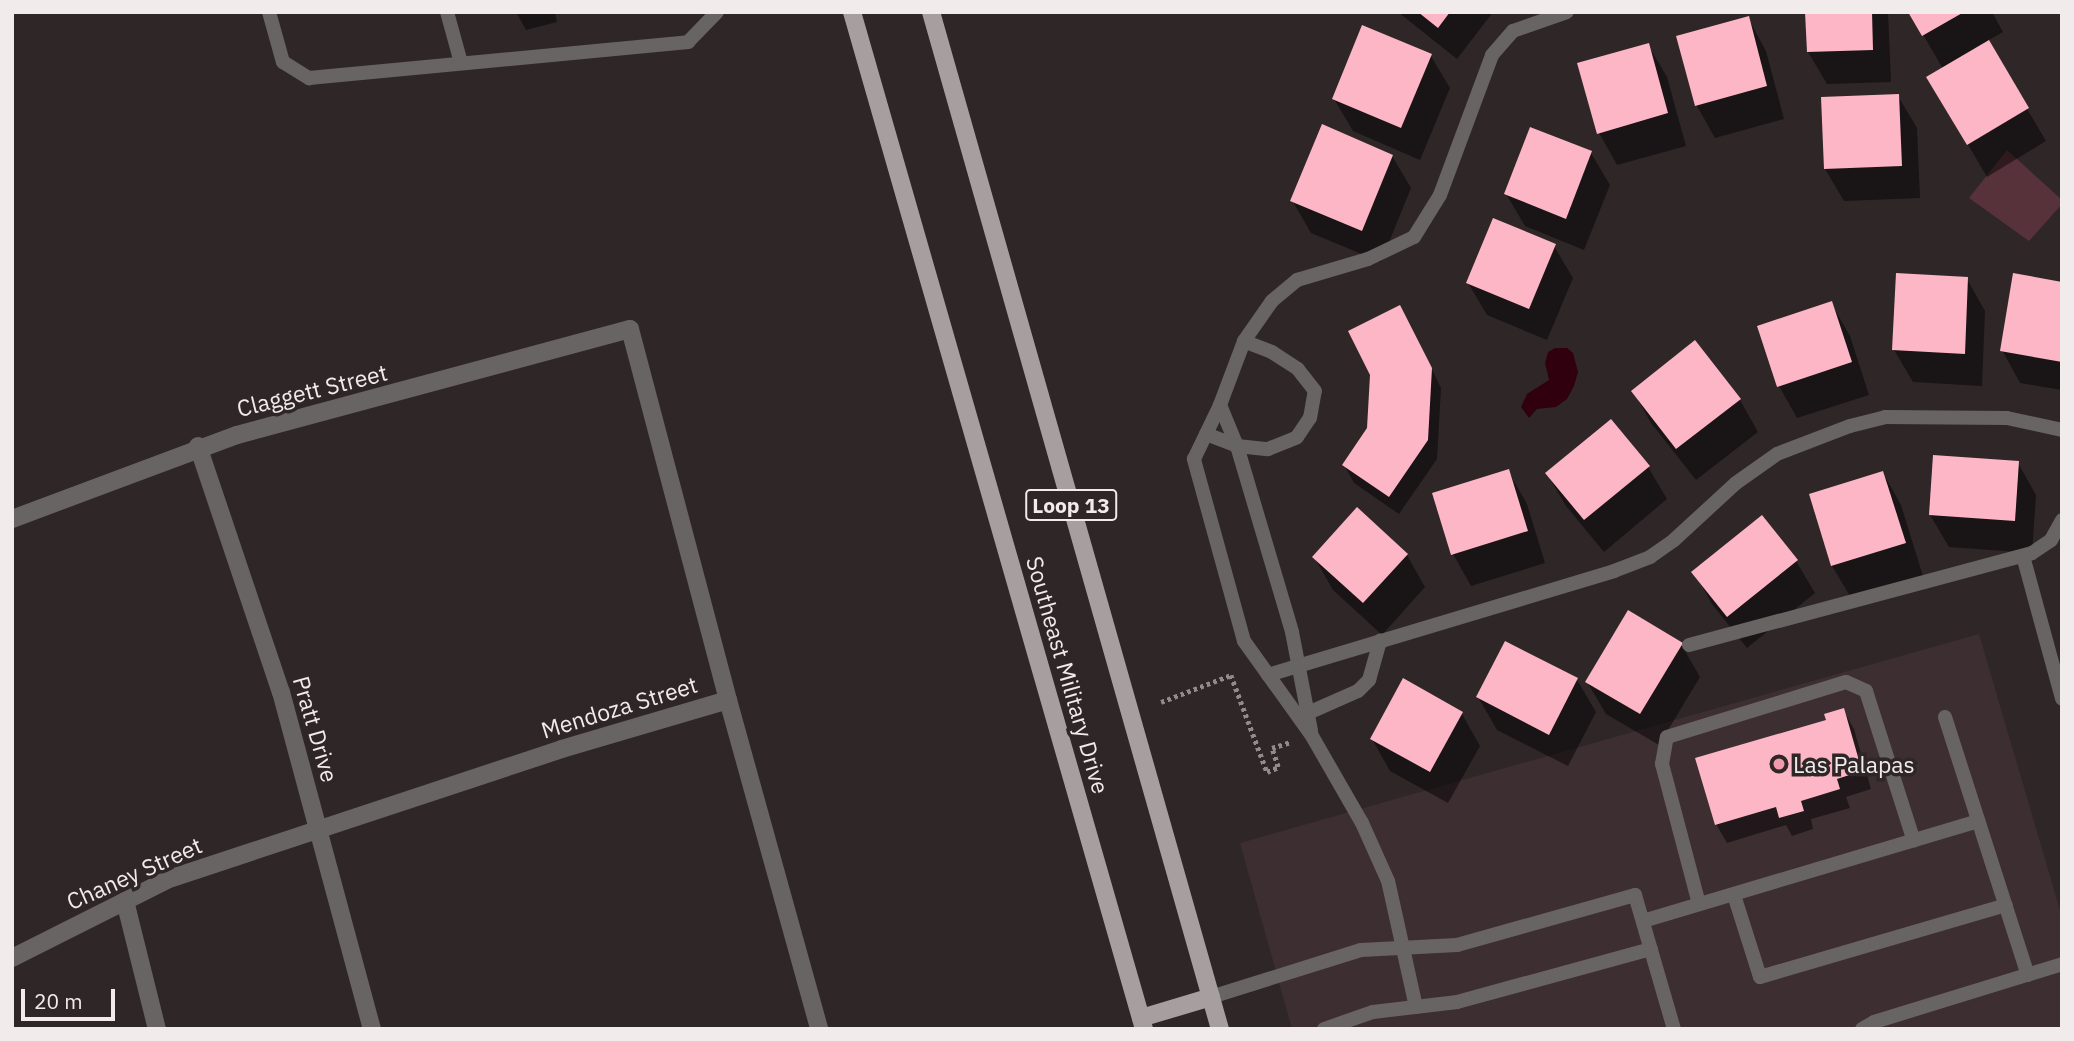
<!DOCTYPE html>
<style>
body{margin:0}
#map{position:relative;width:2074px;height:1041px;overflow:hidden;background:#2f2628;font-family:"IBM Plex Sans",sans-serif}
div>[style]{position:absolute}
.built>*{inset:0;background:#3d2e31}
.green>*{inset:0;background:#57323a}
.water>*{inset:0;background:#30000f}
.shadow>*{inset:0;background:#0007}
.building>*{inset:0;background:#fdb6c5}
.path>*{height:4.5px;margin-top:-2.25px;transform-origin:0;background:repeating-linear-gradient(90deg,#928b8c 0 3.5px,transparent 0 7px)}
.lane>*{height:14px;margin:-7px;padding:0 7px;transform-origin:7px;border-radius:7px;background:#686464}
.street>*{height:18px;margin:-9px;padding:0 9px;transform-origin:9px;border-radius:9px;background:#686464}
.primary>*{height:18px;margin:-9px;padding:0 9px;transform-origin:9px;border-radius:9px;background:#a79e9f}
.dots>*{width:19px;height:19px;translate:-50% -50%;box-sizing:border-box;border:4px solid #2f2628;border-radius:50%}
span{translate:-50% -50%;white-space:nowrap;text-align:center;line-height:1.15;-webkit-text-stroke:7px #2f2628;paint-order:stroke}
.shield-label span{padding:2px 5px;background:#2f2628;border:2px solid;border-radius:5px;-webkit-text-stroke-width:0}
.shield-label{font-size:21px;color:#f1ebec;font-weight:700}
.street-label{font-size:23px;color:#f1ebec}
.poi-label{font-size:23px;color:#f1ebec}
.left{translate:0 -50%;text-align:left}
.frame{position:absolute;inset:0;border:14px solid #f1ebec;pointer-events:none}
.scale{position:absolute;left:21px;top:989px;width:94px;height:32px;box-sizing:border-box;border:4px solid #f1ebec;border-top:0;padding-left:9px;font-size:21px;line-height:24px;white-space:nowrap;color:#f1ebec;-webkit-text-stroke:5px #2f2628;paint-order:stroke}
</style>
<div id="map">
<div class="built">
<i style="clip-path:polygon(1979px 634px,2062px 917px,2062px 1029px,1292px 1029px,1240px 843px)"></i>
</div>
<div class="green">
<i style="clip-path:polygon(2007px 150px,2062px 200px,2062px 204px,2029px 241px,1969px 198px)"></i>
</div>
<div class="water">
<i style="clip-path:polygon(1555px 348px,1567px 348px,1573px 353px,1578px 372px,1574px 386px,1567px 399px,1556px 407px,1537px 409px,1529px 418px,1521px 407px,1527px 394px,1549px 380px,1545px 363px,1548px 352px)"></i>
</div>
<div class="shadow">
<i style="clip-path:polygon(516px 12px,555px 12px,557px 22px,526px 30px)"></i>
<i style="clip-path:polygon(1398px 12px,1493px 12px,1457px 59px)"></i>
<i style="clip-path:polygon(1807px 12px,1888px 12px,1891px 82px,1827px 84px,1808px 52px)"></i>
<i style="clip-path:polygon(1910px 12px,1992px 12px,2003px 32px,1987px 41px,2046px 141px,1987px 177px,1929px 78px,1943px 69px)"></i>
<i style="clip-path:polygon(1748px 18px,1766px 51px,1784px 119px,1715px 138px,1697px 106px)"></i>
<i style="clip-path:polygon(1648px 45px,1667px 77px,1686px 146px,1617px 165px,1599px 133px)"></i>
<i style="clip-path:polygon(1431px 56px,1450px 88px,1420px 160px,1353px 131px,1334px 99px)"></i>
<i style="clip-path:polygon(1898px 96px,1917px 128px,1920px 198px,1844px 201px,1825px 169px)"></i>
<i style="clip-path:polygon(1591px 153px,1610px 185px,1584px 250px,1525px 226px,1506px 194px)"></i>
<i style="clip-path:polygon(1392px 156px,1411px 188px,1381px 262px,1311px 233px,1292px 200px)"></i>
<i style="clip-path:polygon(1554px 246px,1573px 278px,1547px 340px,1487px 315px,1468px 283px)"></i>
<i style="clip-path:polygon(1967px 279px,1985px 311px,1982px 386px,1913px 382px,1894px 350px)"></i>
<i style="clip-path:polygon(2062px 284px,2062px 390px,2020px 383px,2002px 350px)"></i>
<i style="clip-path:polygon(1831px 303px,1850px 336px,1869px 395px,1797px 418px,1779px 386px)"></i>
<i style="clip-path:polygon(1410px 325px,1441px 388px,1437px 459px,1399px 514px,1354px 483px,1344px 465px,1368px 429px)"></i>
<i style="clip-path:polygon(1633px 391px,1740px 400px,1758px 432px,1696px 480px,1651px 423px)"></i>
<i style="clip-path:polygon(2018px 463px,2036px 495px,2032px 553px,1949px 547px,1930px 515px)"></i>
<i style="clip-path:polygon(1648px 467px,1667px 499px,1604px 552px,1566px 506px,1547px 474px)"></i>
<i style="clip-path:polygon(1508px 471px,1527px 504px,1545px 563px,1471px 586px,1453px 554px)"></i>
<i style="clip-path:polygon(1883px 473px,1901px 505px,1923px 576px,1851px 598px,1832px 566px,1811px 495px)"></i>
<i style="clip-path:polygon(1407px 555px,1425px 587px,1382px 635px,1333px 590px,1314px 557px)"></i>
<i style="clip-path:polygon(1796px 561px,1815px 593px,1747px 648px,1712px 604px,1694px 572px)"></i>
<i style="clip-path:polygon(1681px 644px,1700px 677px,1659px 745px,1606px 714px,1587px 682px)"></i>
<i style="clip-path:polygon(1577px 680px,1596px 712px,1568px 766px,1497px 730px,1478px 697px)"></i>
<i style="clip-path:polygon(1843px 710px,1854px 729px,1871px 789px,1846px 797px,1850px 808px,1811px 819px,1813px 829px,1792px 836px,1786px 825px,1727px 843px,1716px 824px)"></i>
<i style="clip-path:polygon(1462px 714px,1480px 746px,1448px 803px,1390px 771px,1372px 739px)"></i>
</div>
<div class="building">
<i style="clip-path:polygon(1418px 12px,1450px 12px,1438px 28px)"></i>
<i style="clip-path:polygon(1805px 12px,1872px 12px,1873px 50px,1807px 52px)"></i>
<i style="clip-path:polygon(1908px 12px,1964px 12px,1922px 36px)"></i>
<i style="clip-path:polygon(1749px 16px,1767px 86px,1695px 106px,1676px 36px)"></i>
<i style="clip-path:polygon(1362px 25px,1432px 54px,1401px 128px,1332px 99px)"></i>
<i style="clip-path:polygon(1989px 40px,2029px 108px,1967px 145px,1926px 77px)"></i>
<i style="clip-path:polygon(1649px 43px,1668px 113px,1597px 134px,1577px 63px)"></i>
<i style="clip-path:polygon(1899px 94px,1902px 166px,1824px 169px,1821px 97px)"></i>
<i style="clip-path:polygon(1322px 124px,1393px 155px,1362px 231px,1290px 201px)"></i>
<i style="clip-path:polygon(1530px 127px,1592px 151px,1566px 219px,1504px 194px)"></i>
<i style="clip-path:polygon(1493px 218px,1556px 244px,1529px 309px,1466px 283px)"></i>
<i style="clip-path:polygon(1896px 273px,1968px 277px,1965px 354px,1892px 350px)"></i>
<i style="clip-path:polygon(2013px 273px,2062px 282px,2062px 362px,2000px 351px)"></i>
<i style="clip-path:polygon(1832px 301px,1852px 362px,1777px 387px,1757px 326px)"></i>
<i style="clip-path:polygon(1400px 305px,1432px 368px,1428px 440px,1389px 497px,1342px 465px,1367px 428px,1370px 375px,1348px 331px)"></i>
<i style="clip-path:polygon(1695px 340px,1741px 399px,1676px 449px,1631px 391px)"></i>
<i style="clip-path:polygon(1611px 419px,1650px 466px,1584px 520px,1545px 473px)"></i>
<i style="clip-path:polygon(1933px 455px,2019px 461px,2015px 521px,1929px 515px)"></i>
<i style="clip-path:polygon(1509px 469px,1528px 531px,1451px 555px,1432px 493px)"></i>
<i style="clip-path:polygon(1883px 471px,1906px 543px,1831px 566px,1809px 494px)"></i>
<i style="clip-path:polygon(1357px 507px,1408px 554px,1363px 603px,1312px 557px)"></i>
<i style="clip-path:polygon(1762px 515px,1798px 560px,1727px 617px,1691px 572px)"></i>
<i style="clip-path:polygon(1628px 610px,1683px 643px,1640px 714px,1585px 682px)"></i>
<i style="clip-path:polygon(1505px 641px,1578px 678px,1549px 735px,1476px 697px)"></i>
<i style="clip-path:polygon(1403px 678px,1463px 712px,1430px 772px,1370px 739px)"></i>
<i style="clip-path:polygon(1844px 708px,1862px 771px,1837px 779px,1840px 789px,1801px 801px,1804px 811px,1779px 818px,1776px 807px,1715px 825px,1695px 758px,1826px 720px,1824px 714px)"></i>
</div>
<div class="path">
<i style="left:1161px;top:702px;width:75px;rotate:-21.1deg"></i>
<i style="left:1231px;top:675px;width:103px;rotate:69.6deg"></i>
<i style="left:1267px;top:772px;width:12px;rotate:-24deg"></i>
<i style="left:1278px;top:767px;width:20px;rotate:-108deg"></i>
<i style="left:1272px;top:748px;width:20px;rotate:-18deg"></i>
</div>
<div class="lane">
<i style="left:269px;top:12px;width:52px;rotate:74.4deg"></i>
<i style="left:283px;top:62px;width:31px;rotate:32deg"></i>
<i style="left:309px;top:78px;width:381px;rotate:-5.4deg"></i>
<i style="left:688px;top:42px;width:42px;rotate:-46deg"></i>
<i style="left:447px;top:12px;width:53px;rotate:74.6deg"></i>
<i style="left:1220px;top:405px;width:44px;rotate:67.5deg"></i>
<i style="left:1237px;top:446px;width:194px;rotate:73.5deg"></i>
<i style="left:1292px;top:632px;width:101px;rotate:79.1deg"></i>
<i style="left:1206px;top:434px;width:33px;rotate:21deg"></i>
<i style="left:1237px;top:446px;width:31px;rotate:6deg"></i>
<i style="left:1268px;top:449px;width:31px;rotate:-22deg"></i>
<i style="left:1297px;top:437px;width:23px;rotate:-56deg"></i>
<i style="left:1310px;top:418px;width:27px;rotate:-80deg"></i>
<i style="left:1315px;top:391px;width:28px;rotate:-128deg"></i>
<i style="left:1298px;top:369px;width:31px;rotate:-147deg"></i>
<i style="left:1272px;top:352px;width:30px;rotate:-159deg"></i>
<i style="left:2023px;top:556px;width:148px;rotate:74.7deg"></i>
<i style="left:1689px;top:645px;width:355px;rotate:-15deg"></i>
<i style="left:2032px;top:553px;width:23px;rotate:-34deg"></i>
<i style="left:2051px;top:540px;width:23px;rotate:-61deg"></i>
<i style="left:1268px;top:675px;width:361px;rotate:-16.7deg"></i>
<i style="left:1614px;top:571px;width:39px;rotate:-21deg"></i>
<i style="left:1650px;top:557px;width:29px;rotate:-35deg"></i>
<i style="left:1674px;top:540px;width:84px;rotate:-42.6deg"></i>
<i style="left:1736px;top:483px;width:50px;rotate:-35.3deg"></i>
<i style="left:1777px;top:454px;width:78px;rotate:-21deg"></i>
<i style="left:1850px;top:426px;width:36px;rotate:-14deg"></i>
<i style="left:1885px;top:417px;width:122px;rotate:0.5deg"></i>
<i style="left:2007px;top:418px;width:56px;rotate:12.3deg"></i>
<i style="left:1299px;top:717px;width:64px;rotate:-23.8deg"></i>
<i style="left:1358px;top:691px;width:16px;rotate:-45deg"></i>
<i style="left:1369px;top:680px;width:41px;rotate:-74.2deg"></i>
<i style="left:1945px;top:717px;width:271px;rotate:72.2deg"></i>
<i style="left:1734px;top:895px;width:86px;rotate:72.4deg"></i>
<i style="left:1760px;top:977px;width:256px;rotate:-16.3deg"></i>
<i style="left:1699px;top:904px;width:145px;rotate:-104.8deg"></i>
<i style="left:1662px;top:764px;width:27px;rotate:-80deg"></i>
<i style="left:1667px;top:737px;width:187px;rotate:-17.1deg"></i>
<i style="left:1846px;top:682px;width:22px;rotate:24deg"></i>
<i style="left:1866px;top:691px;width:157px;rotate:72.3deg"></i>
<i style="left:1643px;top:921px;width:350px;rotate:-16.6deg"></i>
<i style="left:1211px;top:997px;width:157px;rotate:-17.4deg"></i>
<i style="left:1361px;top:950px;width:96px;rotate:-3deg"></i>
<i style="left:1457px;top:945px;width:185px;rotate:-15.7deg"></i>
<i style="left:1635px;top:895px;width:140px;rotate:73.8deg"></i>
<i style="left:1416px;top:1007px;width:129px;rotate:-102.5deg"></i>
<i style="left:1388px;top:881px;width:64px;rotate:-114.1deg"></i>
<i style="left:1362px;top:823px;width:100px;rotate:-119.9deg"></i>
<i style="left:1312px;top:736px;width:117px;rotate:-125.6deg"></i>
<i style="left:1244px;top:641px;width:189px;rotate:-105.4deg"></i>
<i style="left:1194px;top:459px;width:60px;rotate:-64.3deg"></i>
<i style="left:1220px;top:405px;width:68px;rotate:-69.4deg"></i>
<i style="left:1244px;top:341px;width:49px;rotate:-55deg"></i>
<i style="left:1272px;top:301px;width:33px;rotate:-40deg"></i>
<i style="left:1297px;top:280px;width:74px;rotate:-16.5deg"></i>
<i style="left:1368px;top:259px;width:51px;rotate:-25.6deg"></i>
<i style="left:1414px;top:237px;width:49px;rotate:-58.2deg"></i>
<i style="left:1440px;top:195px;width:149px;rotate:-69.6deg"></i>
<i style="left:1492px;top:55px;width:32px;rotate:-49deg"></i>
<i style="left:1513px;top:31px;width:57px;rotate:-19.4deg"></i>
<i style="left:1324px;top:1029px;width:52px;rotate:-19.1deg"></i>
<i style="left:1373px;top:1012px;width:85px;rotate:-6.8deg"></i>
<i style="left:1457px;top:1002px;width:201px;rotate:-15.3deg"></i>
<i style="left:1862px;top:1029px;width:14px;rotate:-30deg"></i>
<i style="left:1874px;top:1022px;width:197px;rotate:-17.1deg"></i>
</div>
<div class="street">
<i style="left:198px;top:446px;width:260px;rotate:71.4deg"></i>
<i style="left:281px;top:692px;width:349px;rotate:74.9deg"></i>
<i style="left:12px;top:519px;width:240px;rotate:-20.5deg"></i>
<i style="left:237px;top:435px;width:407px;rotate:-15.1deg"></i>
<i style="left:630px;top:329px;width:384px;rotate:75.2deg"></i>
<i style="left:728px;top:700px;width:173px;rotate:163.6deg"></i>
<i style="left:562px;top:749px;width:412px;rotate:161.7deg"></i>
<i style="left:171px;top:878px;width:178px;rotate:153.3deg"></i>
<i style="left:728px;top:700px;width:341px;rotate:74.5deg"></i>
<i style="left:125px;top:901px;width:132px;rotate:76deg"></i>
</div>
<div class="primary">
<i style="left:852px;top:12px;width:1058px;rotate:73.98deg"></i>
<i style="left:931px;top:12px;width:1057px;rotate:74.14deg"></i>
<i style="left:1141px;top:1018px;width:73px;rotate:-16.7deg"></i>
</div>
<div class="dots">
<i style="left:1779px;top:764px;background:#f29aad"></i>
</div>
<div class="shield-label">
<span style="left:1071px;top:505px">Loop 13</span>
</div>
<div class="street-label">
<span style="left:312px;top:390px;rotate:-14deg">Claggett Street</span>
<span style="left:1068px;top:675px;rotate:74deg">Southeast Military Drive</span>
<span style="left:619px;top:707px;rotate:-17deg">Mendoza Street</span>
<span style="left:316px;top:729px;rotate:74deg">Pratt Drive</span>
<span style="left:134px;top:873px;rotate:-24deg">Chaney Street</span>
</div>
<div class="poi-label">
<span class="left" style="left:1793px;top:764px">Las Palapas</span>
</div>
<div class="frame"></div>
<div class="scale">20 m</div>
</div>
